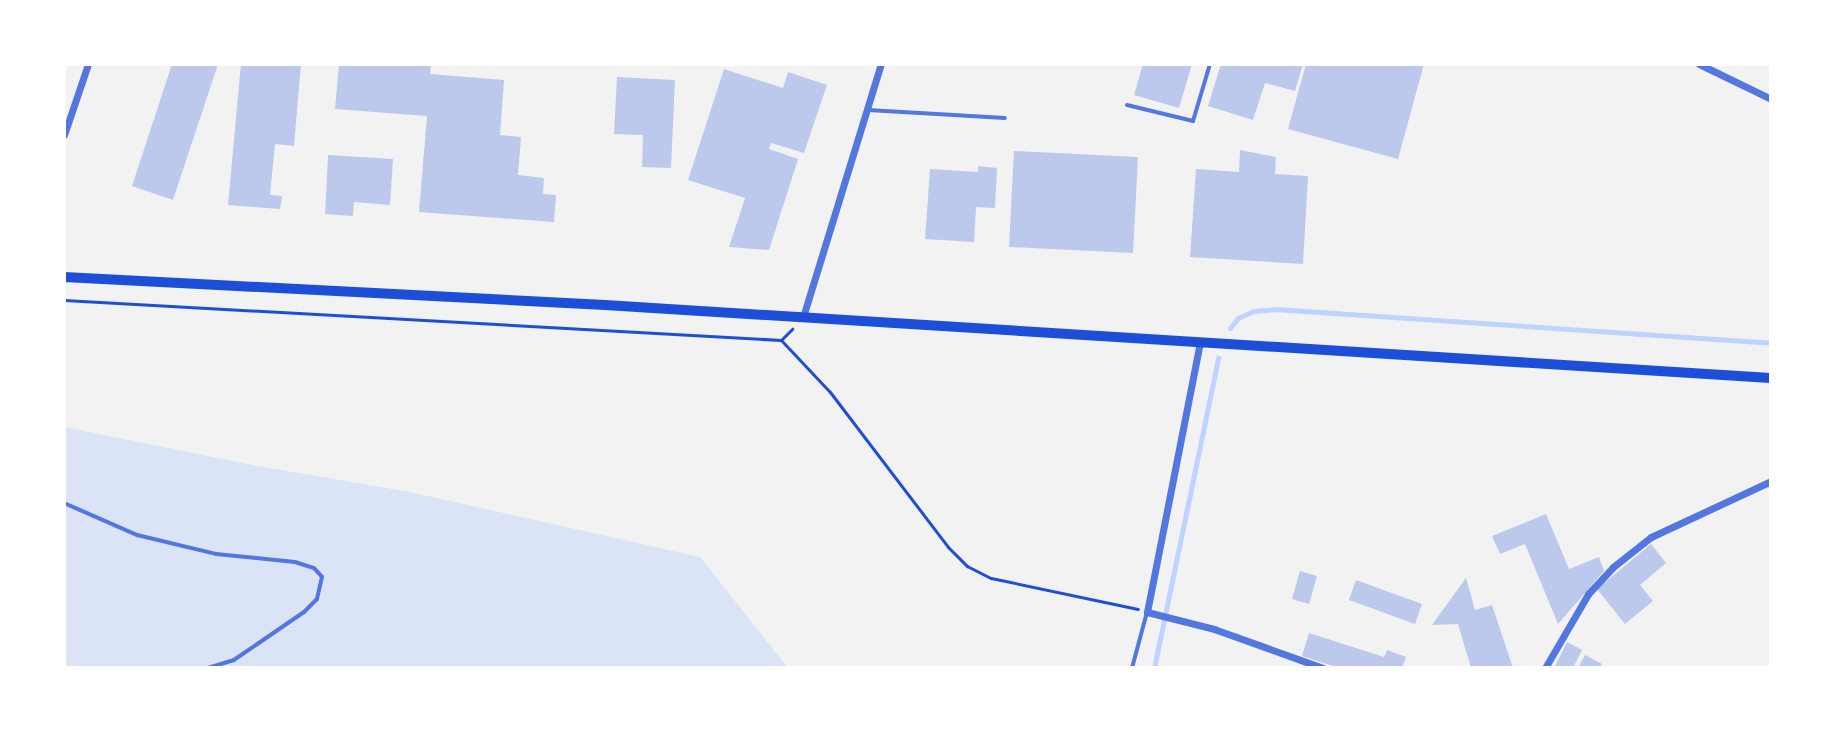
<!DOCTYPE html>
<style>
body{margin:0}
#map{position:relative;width:1835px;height:732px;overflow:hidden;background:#f2f2f2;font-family:"Asap Condensed",sans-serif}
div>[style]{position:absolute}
.green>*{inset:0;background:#dbe4f7}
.stream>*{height:5px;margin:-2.5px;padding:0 2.5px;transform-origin:2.5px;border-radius:2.5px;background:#bfd3fe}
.building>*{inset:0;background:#bdc9ec}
.path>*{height:3px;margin:-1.5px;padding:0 1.5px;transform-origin:1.5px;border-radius:1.5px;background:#1d4ed8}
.service>*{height:4px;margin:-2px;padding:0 2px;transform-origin:2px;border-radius:2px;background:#5277de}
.minor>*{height:7px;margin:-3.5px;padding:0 3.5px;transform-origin:3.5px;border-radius:3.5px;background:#5277de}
.secondary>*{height:10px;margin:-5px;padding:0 5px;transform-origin:5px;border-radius:5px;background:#1d4ed8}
span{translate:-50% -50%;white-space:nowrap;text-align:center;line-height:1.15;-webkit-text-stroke:6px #fff;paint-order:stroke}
.frame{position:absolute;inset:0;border:66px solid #fff;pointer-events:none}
</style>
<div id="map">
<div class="green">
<i style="clip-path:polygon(64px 427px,252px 465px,410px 492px,700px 557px,788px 668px,64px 668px)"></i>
</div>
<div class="stream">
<i style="left:1230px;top:328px;width:13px;rotate:-51deg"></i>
<i style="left:1238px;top:318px;width:17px;rotate:-24deg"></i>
<i style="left:1254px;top:311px;width:21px;rotate:-5deg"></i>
<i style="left:1275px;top:309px;width:497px;rotate:3.9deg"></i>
<i style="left:1154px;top:668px;width:317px;rotate:-78.3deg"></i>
</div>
<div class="building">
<i style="clip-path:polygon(172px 64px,218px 64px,173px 200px,132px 186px)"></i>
<i style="clip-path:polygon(241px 64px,301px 64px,294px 146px,275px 144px,270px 195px,282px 196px,280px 209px,228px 205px)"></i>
<i style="clip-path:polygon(339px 64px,431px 64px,430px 74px,504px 80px,500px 135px,521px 137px,518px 175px,544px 178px,543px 194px,556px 195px,554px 222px,419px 212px,427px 116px,335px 109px)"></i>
<i style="clip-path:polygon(1143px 64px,1192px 64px,1179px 108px,1134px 95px)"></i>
<i style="clip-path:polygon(1221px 64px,1303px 64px,1295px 91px,1265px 83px,1253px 120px,1208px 106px)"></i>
<i style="clip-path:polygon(1306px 64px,1424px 64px,1398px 159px,1288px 129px)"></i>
<i style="clip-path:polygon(724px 69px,783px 88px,788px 72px,827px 85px,804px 153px,771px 143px,769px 149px,798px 159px,769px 250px,729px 247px,745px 198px,688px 180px)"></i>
<i style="clip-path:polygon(617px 77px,675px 80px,671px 168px,642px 167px,643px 135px,614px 134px)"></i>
<i style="clip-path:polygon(1240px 150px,1276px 157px,1275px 174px,1308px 176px,1303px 264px,1190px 257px,1196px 169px,1239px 172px)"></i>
<i style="clip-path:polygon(1014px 151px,1138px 157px,1133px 253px,1009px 247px)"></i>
<i style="clip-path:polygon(328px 155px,393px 159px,390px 205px,354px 202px,353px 216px,325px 214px)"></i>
<i style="clip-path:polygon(978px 166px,997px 168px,995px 208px,976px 207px,974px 242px,925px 239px,930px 169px,978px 172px)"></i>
<i style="clip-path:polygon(1546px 514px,1569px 569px,1599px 557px,1604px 571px,1558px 624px,1525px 544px,1500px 554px,1492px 536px)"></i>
<i style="clip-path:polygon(1651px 544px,1666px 563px,1640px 585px,1653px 601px,1625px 624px,1597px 589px)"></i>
<i style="clip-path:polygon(1300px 571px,1317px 576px,1309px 604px,1292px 599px)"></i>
<i style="clip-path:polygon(1466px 578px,1475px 610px,1492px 605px,1513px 668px,1471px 668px,1458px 624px,1432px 625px)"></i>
<i style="clip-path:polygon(1356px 580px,1422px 604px,1415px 624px,1349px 600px)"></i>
<i style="clip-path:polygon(1309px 633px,1384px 657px,1387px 650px,1406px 657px,1402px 668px,1339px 668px,1302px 656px)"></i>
<i style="clip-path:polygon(1567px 642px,1582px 650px,1573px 668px,1554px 668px)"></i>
<i style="clip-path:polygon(1585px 655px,1602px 664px,1600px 668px,1578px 668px)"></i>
</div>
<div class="path">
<i style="left:64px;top:300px;width:718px;rotate:3.19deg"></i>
<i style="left:781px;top:340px;width:71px;rotate:46.7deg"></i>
<i style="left:830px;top:392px;width:195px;rotate:52.7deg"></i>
<i style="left:948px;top:547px;width:27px;rotate:45deg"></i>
<i style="left:967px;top:566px;width:27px;rotate:27deg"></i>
<i style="left:991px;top:578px;width:150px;rotate:11.9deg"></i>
<i style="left:781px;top:340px;width:16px;rotate:-45deg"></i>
</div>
<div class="service">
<i style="left:1127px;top:105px;width:68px;rotate:13.6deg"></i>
<i style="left:1193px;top:121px;width:59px;rotate:-73.4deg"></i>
<i style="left:868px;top:110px;width:137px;rotate:3.3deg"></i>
<i style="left:64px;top:503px;width:80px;rotate:23.7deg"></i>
<i style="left:137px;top:535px;width:81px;rotate:13.5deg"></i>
<i style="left:216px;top:554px;width:79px;rotate:5.8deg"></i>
<i style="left:295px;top:562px;width:20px;rotate:18deg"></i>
<i style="left:314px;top:568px;width:12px;rotate:48deg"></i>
<i style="left:322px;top:577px;width:23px;rotate:103deg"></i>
<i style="left:317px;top:599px;width:18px;rotate:135deg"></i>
<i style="left:304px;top:612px;width:85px;rotate:145.6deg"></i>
<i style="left:234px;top:660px;width:28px;rotate:163deg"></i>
<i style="left:1132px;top:668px;width:58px;rotate:-75deg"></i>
</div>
<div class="minor">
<i style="left:1699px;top:64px;width:80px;rotate:25.9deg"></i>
<i style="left:64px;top:135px;width:75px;rotate:-71.3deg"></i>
<i style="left:803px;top:317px;width:265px;rotate:-72.9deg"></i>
<i style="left:1200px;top:342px;width:275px;rotate:101.1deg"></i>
<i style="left:1147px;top:612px;width:69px;rotate:14.2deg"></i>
<i style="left:1214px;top:629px;width:116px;rotate:19.7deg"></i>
<i style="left:1545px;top:668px;width:86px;rotate:-59.8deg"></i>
<i style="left:1588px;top:594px;width:37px;rotate:-47deg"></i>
<i style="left:1613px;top:567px;width:48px;rotate:-38.3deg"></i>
<i style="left:1651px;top:537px;width:132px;rotate:-25deg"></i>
</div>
<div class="secondary">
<i style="left:64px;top:277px;width:542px;rotate:2.96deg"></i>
<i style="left:605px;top:305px;width:1168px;rotate:3.58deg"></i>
</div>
<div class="frame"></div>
</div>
